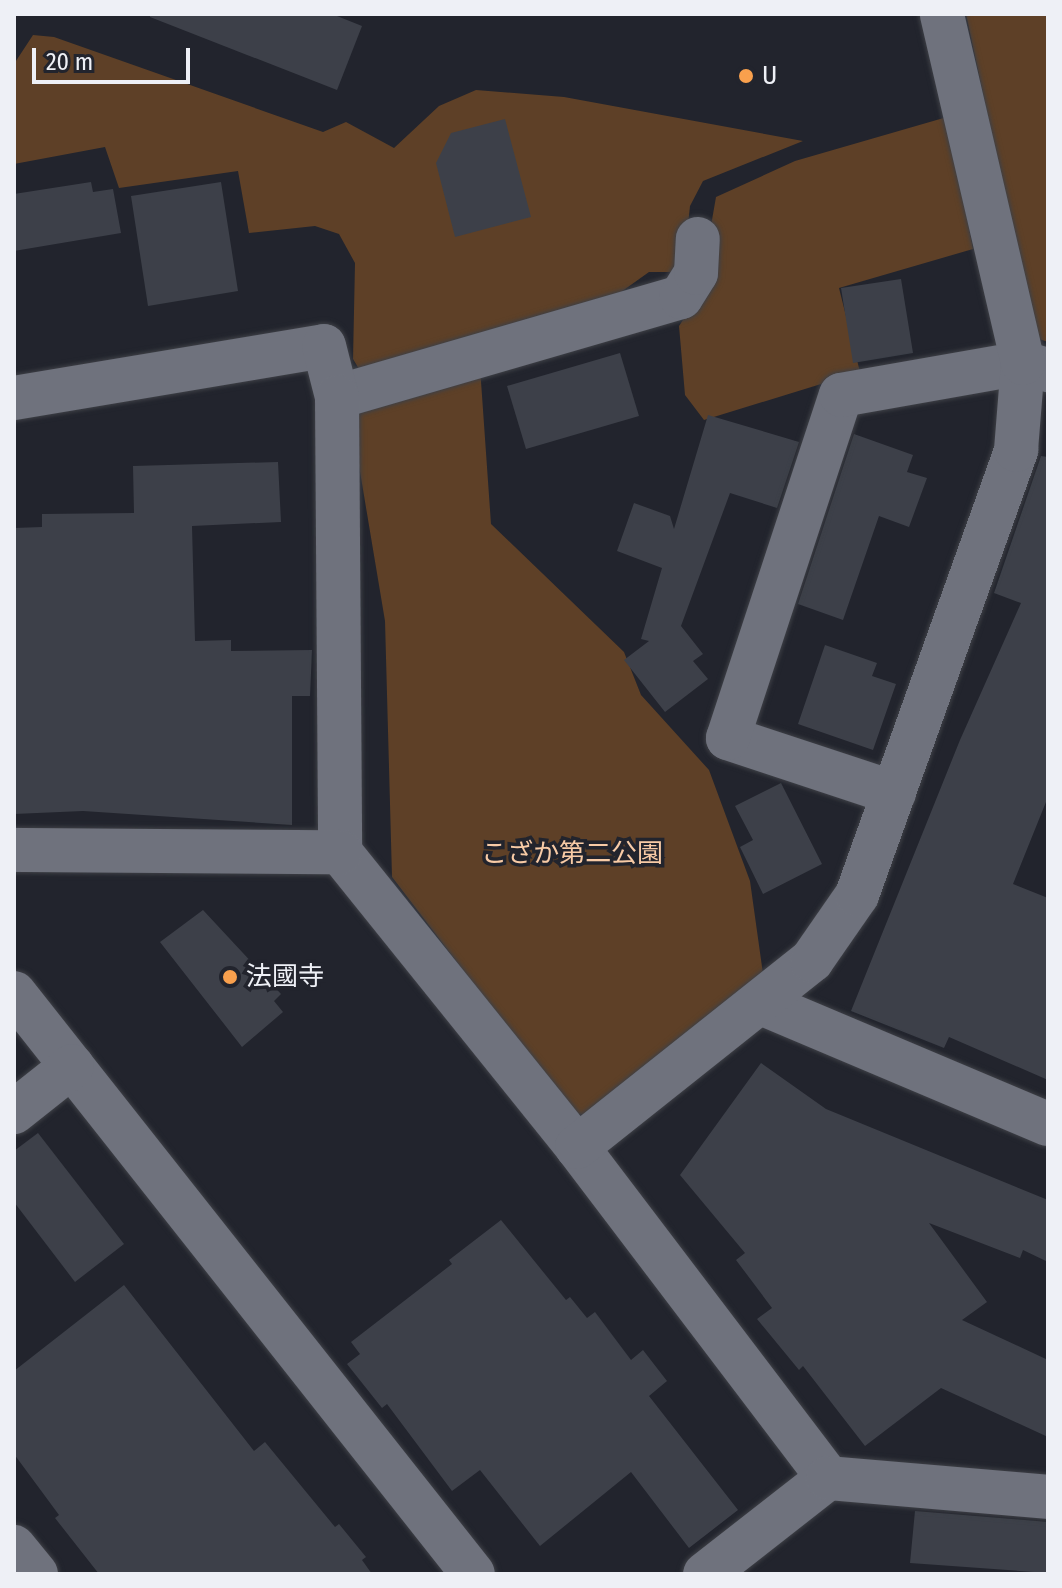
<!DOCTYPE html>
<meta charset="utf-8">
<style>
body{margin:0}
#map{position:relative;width:1062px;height:1588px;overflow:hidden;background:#22242d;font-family:"Fira Sans Condensed","Noto Sans JP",sans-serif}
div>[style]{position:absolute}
.green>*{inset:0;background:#5e4027}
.building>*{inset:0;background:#3d4049}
.roads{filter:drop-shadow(0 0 2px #3e4046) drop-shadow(0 0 2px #3e4046)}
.minor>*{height:44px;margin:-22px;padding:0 22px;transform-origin:22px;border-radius:22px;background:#6f727d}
.dots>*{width:22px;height:22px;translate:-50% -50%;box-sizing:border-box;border:4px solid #22242d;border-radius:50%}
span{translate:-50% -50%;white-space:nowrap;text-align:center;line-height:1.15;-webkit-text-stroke:7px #22242d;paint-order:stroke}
.poi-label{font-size:26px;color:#eef0f6}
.left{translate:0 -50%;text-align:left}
.park-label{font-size:26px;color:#f8cba6}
.frame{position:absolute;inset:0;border:16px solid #eef0f6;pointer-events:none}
.scale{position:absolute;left:32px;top:48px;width:158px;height:36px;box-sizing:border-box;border:4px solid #eef0f6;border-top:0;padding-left:10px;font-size:24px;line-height:28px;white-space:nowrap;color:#eef0f6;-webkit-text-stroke:6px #22242d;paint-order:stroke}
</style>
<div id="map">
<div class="green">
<i style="clip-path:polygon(966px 14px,1048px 14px,1048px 342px,1039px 339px,1033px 327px)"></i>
<i style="clip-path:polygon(33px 35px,54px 37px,323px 132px,346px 122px,394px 148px,439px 106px,476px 90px,564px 97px,803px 141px,703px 181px,690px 206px,683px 272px,649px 272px,600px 307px,362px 374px,353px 359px,355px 263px,339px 234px,315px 226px,249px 233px,238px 171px,119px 188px,105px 147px,14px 164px,14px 64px)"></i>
<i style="clip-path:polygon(947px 117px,973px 249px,839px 288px,860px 372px,704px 420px,685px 395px,679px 326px,710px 279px,709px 237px,716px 197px,795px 161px)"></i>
<i style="clip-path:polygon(480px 367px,491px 524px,624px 652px,641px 695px,709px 770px,750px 881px,764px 981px,600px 1116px,573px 1114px,392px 877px,385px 621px,349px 406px)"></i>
</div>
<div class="building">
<i style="clip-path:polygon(150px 14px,332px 14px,362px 26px,337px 90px,150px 17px)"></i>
<i style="clip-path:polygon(505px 119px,531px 217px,455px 237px,436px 163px,451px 133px)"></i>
<i style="clip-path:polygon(91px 182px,93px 192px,113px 189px,121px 233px,14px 251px,14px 194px)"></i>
<i style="clip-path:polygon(221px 182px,238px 291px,148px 306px,131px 196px)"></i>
<i style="clip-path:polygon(901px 279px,913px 353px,853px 363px,841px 288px)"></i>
<i style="clip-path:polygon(620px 353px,639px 416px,526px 449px,507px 386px)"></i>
<i style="clip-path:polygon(708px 415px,799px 442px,777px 508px,730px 493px,681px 626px,703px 654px,693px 661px,708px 679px,665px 712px,624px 660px,649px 641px,641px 639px,662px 568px,617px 551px,634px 503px,670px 516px,674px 529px)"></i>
<i style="clip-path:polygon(854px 434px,913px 455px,907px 472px,927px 478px,909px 527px,879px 516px,843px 620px,798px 604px)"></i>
<i style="clip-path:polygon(1041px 456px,1048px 457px,1048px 797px,1013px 884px,1048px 898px,1048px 1080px,949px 1037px,944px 1048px,851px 1011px,960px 740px,1021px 603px,994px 593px)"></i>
<i style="clip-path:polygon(278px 462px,281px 522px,192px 526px,195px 641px,231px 640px,231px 651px,312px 650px,310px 696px,292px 696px,292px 825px,83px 811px,14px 814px,14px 528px,42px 527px,42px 514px,134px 513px,133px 466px)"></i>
<i style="clip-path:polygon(825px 645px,877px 663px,872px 676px,896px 684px,873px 750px,798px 724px)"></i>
<i style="clip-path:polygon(781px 783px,822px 864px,763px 894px,740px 847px,753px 840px,735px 806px)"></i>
<i style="clip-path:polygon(203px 910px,281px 994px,274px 1001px,283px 1012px,242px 1047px,160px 942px)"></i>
<i style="clip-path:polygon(761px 1063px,826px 1109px,1048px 1200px,1048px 1262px,1023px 1250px,1020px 1258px,929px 1223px,987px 1302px,962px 1320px,1048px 1360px,1048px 1437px,941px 1388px,865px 1446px,803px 1366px,799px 1370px,757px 1319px,772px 1308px,736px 1260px,745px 1253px,680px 1175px)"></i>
<i style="clip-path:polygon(38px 1133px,124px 1244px,75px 1282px,14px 1202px,14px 1151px)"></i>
<i style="clip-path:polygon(501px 1220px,566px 1300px,570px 1297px,587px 1318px,595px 1312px,631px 1360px,643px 1350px,667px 1381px,649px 1396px,738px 1510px,689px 1548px,631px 1472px,540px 1546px,480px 1470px,452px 1491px,387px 1404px,382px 1408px,347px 1364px,360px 1354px,351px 1342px,452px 1264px,449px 1260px)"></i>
<i style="clip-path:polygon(124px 1285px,254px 1451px,265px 1442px,335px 1527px,339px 1524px,366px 1557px,362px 1560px,372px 1574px,99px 1574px,55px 1518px,59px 1515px,14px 1454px,14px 1371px)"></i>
<i style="clip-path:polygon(915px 1511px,1048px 1522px,1048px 1573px,910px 1563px)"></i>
</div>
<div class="roads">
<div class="minor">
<i style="left:337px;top:397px;width:358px;rotate:-16.2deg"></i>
<i style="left:681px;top:297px;width:28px;rotate:-58deg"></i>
<i style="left:696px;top:273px;width:34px;rotate:-87deg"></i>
<i style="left:14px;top:398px;width:314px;rotate:-9.5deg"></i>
<i style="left:324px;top:346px;width:53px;rotate:75.7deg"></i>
<i style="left:337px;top:397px;width:455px;rotate:89.6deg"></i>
<i style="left:340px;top:852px;width:378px;rotate:51.2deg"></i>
<i style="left:577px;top:1147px;width:415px;rotate:52.8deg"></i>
<i style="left:828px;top:1478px;width:156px;rotate:142deg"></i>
<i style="left:894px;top:793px;width:175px;rotate:-161.7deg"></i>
<i style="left:728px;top:738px;width:361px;rotate:-71.8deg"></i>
<i style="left:841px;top:395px;width:185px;rotate:-10deg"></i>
<i style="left:1023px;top:363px;width:26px;rotate:16deg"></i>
<i style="left:14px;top:850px;width:326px;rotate:0.4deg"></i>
<i style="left:14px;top:993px;width:740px;rotate:51.69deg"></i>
<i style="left:761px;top:1003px;width:311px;rotate:22.9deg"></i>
<i style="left:14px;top:1112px;width:74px;rotate:-38.4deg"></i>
<i style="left:577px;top:1147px;width:300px;rotate:-38.5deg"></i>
<i style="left:812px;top:960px;width:79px;rotate:-55.3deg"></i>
<i style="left:857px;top:895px;width:473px;rotate:-70.3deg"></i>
<i style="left:1016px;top:450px;width:87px;rotate:-85.4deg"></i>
<i style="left:1023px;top:363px;width:358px;rotate:-103.1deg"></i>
<i style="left:828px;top:1478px;width:221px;rotate:4.9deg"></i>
<i style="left:14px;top:1547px;width:35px;rotate:51deg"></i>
</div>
</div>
<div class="dots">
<i style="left:746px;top:76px;background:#f9a04d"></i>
<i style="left:230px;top:977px;background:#f9a04d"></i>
</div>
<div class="poi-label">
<span class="left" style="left:762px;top:76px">U</span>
<span class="left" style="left:246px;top:977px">法國寺</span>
</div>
<div class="park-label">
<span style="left:572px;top:854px">こざか第二公園</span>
</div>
<div class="frame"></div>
<div class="scale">20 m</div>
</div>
